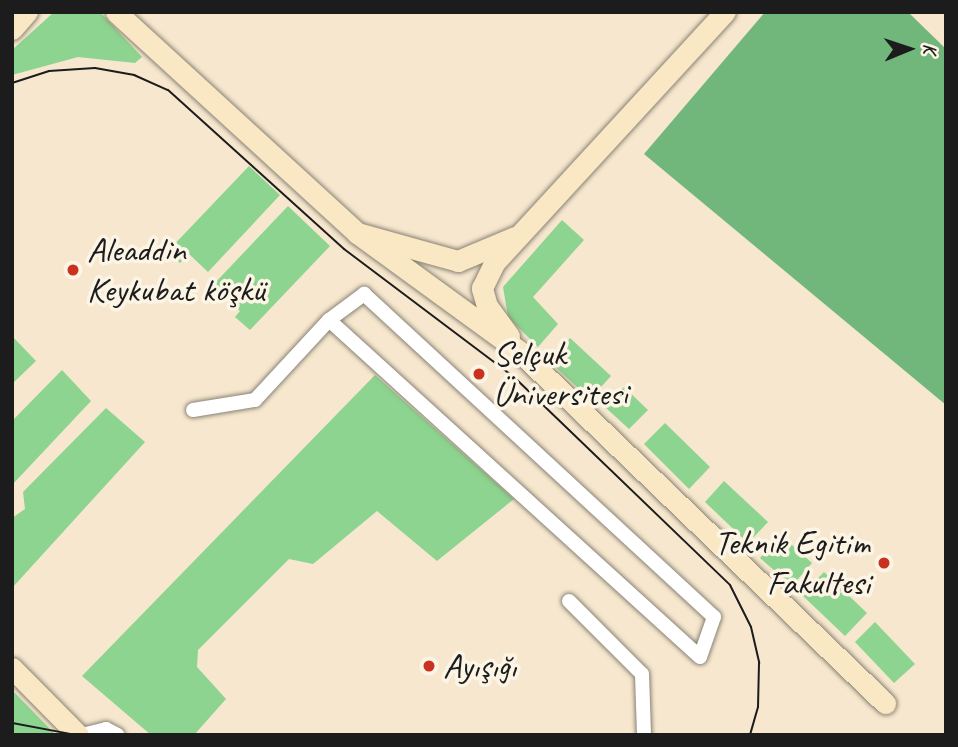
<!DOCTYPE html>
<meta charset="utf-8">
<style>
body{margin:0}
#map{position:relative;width:958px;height:747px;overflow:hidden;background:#f6e7ce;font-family:Caveat,sans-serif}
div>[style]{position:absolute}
.green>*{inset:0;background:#8cd48f}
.forest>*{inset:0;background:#71b67a}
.roads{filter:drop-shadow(0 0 2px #898275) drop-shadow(0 0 2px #898275)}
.street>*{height:14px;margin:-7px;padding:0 7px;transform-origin:7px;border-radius:7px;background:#fff}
.secondary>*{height:21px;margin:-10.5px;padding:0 10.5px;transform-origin:10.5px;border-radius:10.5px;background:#fae7c3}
.tram>*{height:2px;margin:-1px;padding:0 1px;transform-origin:1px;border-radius:1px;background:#1c1c1c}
.dots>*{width:19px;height:19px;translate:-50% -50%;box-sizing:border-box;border:4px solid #fcf5e5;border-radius:50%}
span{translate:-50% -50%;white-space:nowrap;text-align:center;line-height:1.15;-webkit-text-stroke:7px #fcf5e5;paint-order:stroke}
.poi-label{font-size:35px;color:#1c1c1c}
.left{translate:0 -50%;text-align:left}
.right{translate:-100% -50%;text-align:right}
.frame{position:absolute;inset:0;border:14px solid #1c1c1c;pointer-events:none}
.north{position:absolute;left:874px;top:14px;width:70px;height:70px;-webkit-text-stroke:5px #fcf5e5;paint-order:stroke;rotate:88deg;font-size:19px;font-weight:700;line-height:28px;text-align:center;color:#1c1c1c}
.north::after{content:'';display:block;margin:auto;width:24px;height:32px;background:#1c1c1c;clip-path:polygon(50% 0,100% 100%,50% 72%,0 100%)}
</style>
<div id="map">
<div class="green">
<i style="clip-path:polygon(54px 12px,100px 12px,142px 57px,135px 63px,78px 57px,12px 75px,12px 50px)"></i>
<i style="clip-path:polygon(249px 166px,280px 195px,208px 272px,189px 254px,180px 263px,168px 251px)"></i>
<i style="clip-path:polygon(288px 206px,330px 246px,250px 330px,235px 317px,240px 311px,213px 285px)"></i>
<i style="clip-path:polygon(562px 220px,584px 240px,533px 297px,558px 324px,538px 347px,508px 317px,503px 287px)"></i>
<i style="clip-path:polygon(12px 336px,36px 361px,12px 384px)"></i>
<i style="clip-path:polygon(570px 338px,611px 376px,590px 399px,549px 361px)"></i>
<i style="clip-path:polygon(62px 370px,91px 401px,12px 485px,12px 421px)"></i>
<i style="clip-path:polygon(375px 375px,514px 499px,437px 561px,377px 511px,313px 564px,289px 559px,198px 650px,197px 667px,226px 699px,194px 735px,151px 735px,82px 676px)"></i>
<i style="clip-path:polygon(624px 387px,648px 410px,629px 429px,605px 407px)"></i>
<i style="clip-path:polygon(106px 408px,145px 442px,12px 588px,12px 518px,25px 509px,23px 492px)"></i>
<i style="clip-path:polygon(665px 423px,710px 467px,689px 489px,644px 444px)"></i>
<i style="clip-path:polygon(724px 481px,768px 522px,748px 543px,705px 502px)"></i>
<i style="clip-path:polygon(781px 535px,812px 563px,792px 586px,760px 558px)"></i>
<i style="clip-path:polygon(824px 572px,867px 613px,845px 636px,802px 595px)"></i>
<i style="clip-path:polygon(875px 622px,915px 664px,894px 683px,855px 642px)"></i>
<i style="clip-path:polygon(12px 690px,56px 735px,12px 735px)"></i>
</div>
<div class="forest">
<i style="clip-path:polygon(765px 12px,908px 12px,946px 49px,946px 405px,644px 154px)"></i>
</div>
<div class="roads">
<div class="street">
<i style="left:193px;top:410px;width:63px;rotate:-9.2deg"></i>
<i style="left:255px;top:400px;width:109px;rotate:-47.2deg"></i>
<i style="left:329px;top:320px;width:44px;rotate:-36.6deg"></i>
<i style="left:364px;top:294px;width:476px;rotate:42.7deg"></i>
<i style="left:714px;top:617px;width:42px;rotate:109.3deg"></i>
<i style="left:700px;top:657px;width:501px;rotate:-137.75deg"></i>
<i style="left:569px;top:601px;width:103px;rotate:45deg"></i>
<i style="left:642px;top:674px;width:61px;rotate:88.1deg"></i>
<i style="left:82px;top:735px;width:25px;rotate:-14deg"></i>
<i style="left:106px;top:729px;width:13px;rotate:27deg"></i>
</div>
<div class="secondary">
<i style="left:116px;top:12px;width:327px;rotate:42.5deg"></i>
<i style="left:12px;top:29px;width:23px;rotate:-49deg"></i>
<i style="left:515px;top:237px;width:62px;rotate:157.2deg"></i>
<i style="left:458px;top:261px;width:105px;rotate:-164.5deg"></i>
<i style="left:357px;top:233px;width:200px;rotate:36.1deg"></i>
<i style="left:519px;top:351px;width:508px;rotate:43.88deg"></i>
<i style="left:509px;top:336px;width:37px;rotate:-126deg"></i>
<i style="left:487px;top:306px;width:19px;rotate:-106deg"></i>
<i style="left:482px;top:288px;width:28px;rotate:-64deg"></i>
<i style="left:494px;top:263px;width:341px;rotate:-47.4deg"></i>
<i style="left:12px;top:668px;width:94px;rotate:45.4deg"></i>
</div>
</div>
<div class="tram">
<i style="left:12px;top:83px;width:39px;rotate:-18deg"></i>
<i style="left:49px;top:71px;width:46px;rotate:-3.7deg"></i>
<i style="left:95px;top:68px;width:40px;rotate:10deg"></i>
<i style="left:134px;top:75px;width:37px;rotate:24deg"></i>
<i style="left:168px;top:90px;width:237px;rotate:42.1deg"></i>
<i style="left:344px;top:249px;width:214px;rotate:37deg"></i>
<i style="left:515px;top:378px;width:298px;rotate:43.9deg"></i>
<i style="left:730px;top:585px;width:47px;rotate:63.4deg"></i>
<i style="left:751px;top:627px;width:37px;rotate:77deg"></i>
<i style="left:759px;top:663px;width:44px;rotate:91.3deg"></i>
<i style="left:758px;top:707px;width:29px;rotate:106deg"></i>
<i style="left:12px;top:723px;width:65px;rotate:10.6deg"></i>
</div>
<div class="dots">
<i style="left:73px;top:270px;background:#c8321e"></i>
<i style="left:479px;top:374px;background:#c8321e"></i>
<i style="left:884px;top:563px;background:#c8321e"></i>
<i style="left:429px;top:666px;background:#c8321e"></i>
</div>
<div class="poi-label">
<span class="left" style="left:87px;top:270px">Aleaddin<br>Keykubat köşkü</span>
<span class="left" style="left:493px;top:374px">Selçuk<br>Üniversitesi</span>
<span class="right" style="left:870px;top:563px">Teknik Egitim<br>Fakultesi</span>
<span class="left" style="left:443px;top:666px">Ayışığı</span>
</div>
<div class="frame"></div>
<div class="north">K</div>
</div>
